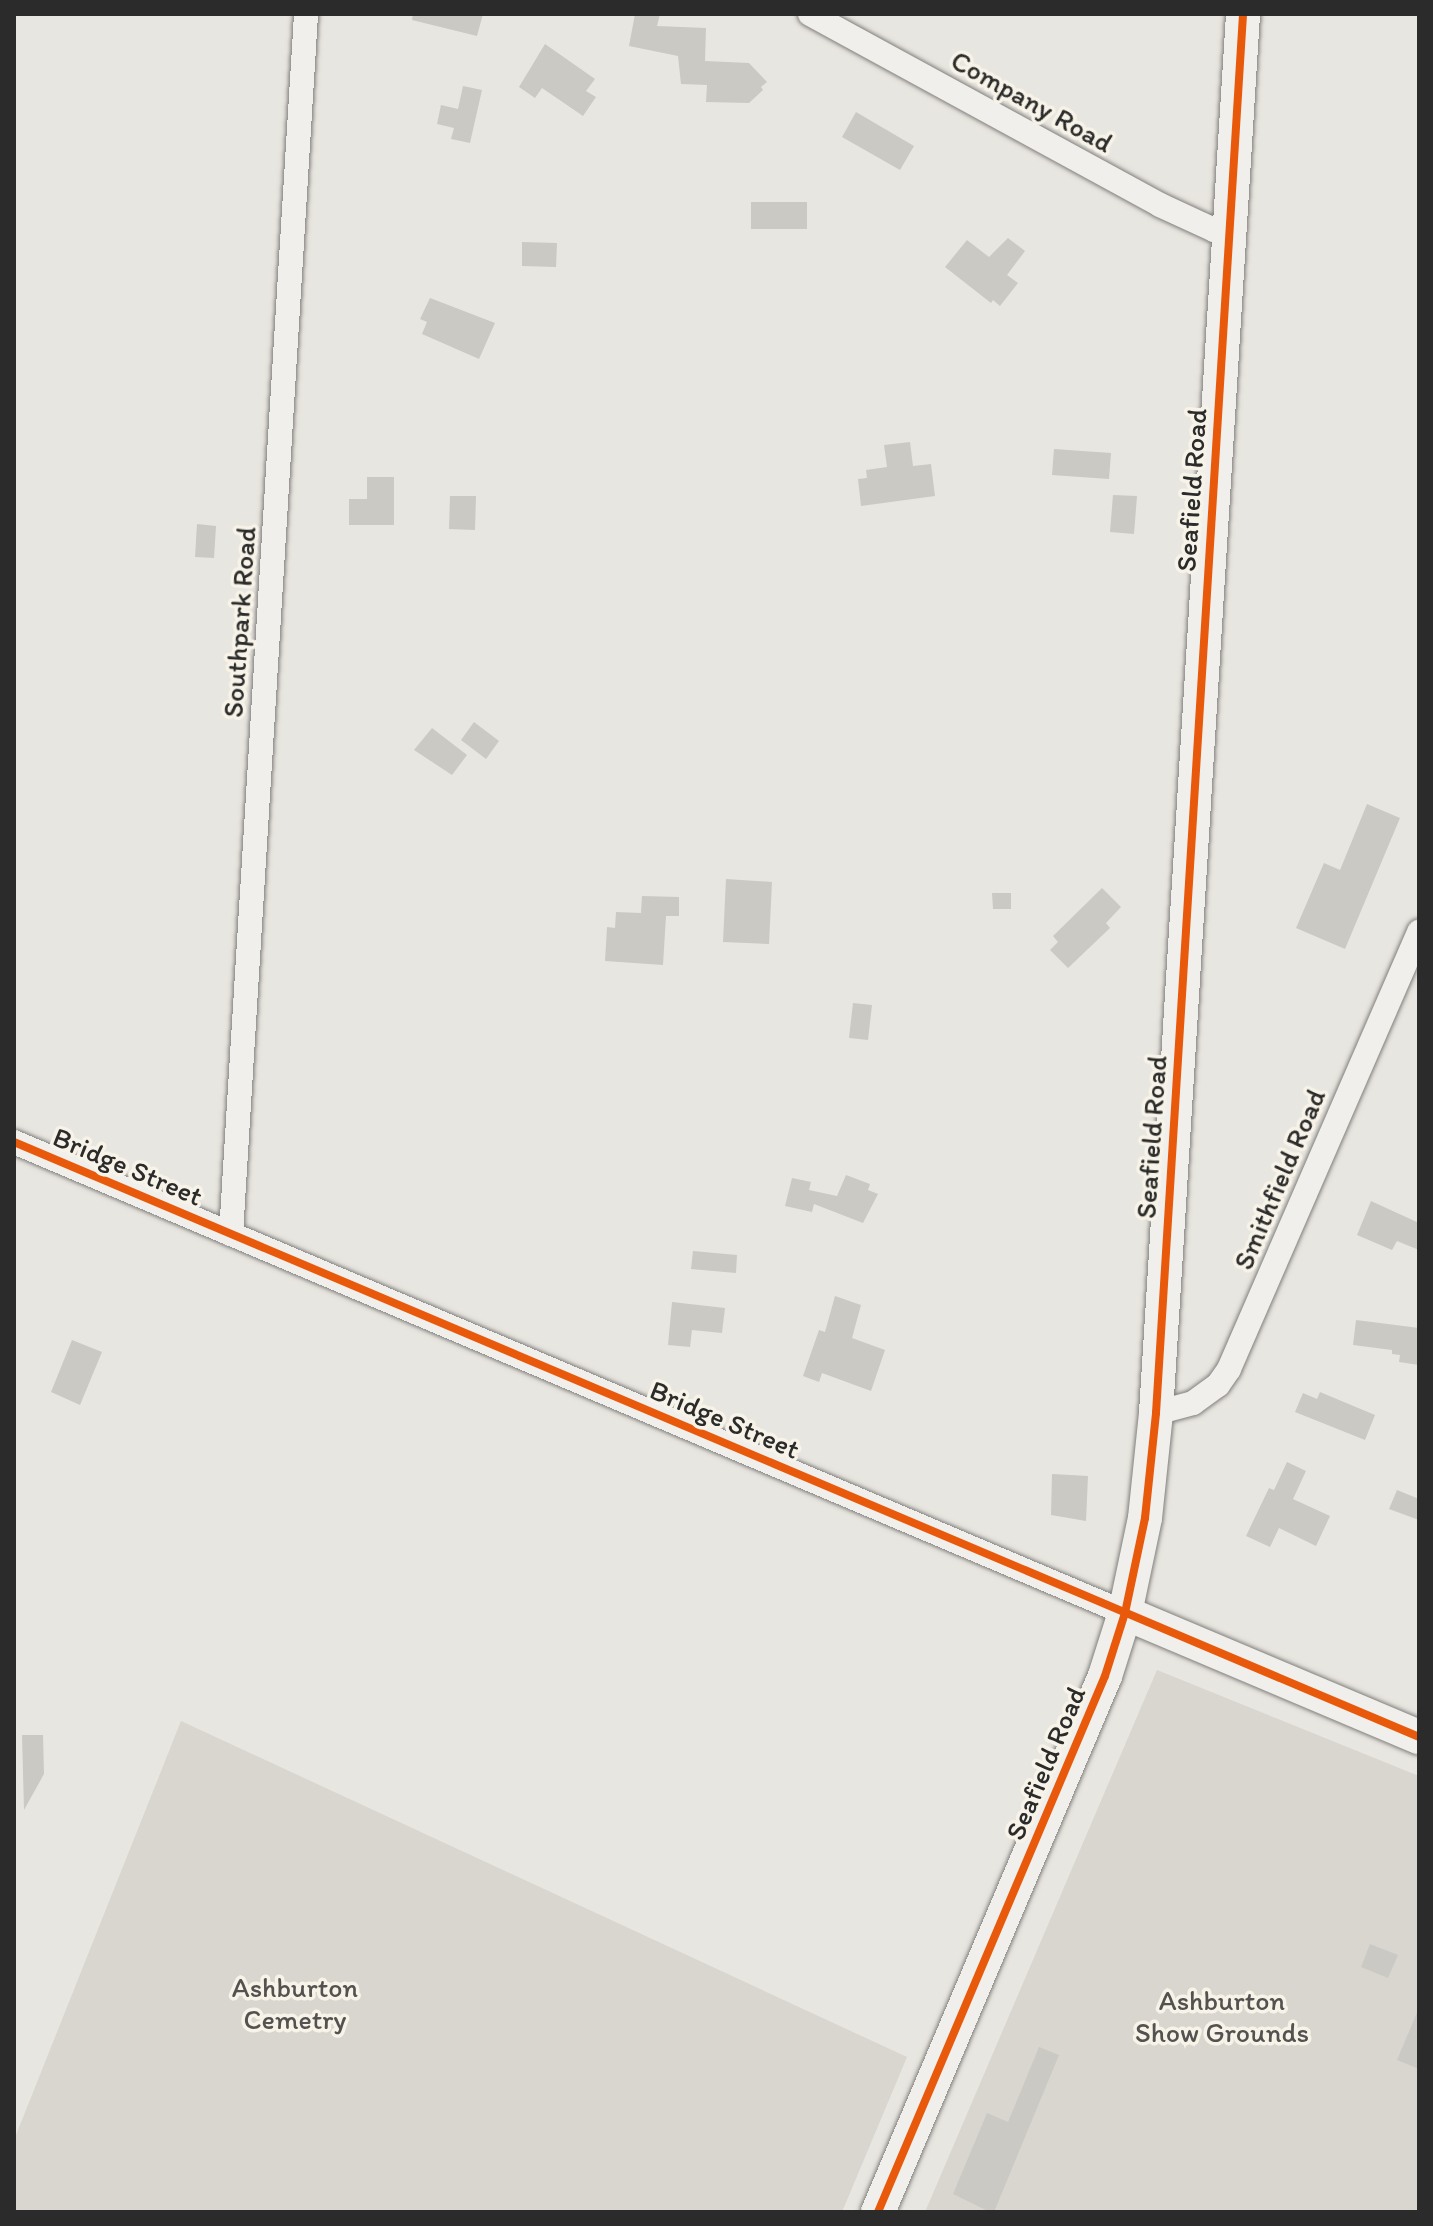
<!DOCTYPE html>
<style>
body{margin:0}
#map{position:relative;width:1433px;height:2226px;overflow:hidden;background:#e8e6e0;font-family:Itim,sans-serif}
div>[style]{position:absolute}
.green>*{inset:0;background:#d8d6ce}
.building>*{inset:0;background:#cac9c4}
.roads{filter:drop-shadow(0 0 2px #807f7c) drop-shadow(0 0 2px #807f7c)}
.street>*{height:24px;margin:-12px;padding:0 12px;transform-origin:12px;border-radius:12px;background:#f0efeb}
.secondary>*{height:34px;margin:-17px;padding:0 17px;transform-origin:17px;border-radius:17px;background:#f0efeb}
.cycleway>*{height:8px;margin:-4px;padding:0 4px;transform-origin:4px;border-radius:4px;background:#e8590c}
span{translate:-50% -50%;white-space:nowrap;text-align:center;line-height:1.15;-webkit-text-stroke:7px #f7f3e8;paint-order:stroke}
.street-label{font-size:28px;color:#2b2b2b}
.park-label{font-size:28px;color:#535250}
.frame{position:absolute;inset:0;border:16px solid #2b2b2b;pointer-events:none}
</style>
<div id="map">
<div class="green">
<i style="clip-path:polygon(1157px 1670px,1419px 1776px,1419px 2212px,925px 2212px)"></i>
<i style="clip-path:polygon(181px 1721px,907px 2057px,842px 2212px,14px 2212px,14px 2140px)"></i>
</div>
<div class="building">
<i style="clip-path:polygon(413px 14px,483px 14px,477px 36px,412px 20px)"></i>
<i style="clip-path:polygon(635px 14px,660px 14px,657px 26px,706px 28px,705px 61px,749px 63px,767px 82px,761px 87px,763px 90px,749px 103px,706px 102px,707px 85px,681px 84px,678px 56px,629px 46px)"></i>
<i style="clip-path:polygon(545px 44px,595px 79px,586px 91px,596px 97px,583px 116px,542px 88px,535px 98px,519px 87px)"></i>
<i style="clip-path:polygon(463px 86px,482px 90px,470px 143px,451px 139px,454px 128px,437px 124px,441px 105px,458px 109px)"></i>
<i style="clip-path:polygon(856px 112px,914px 146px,900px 170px,842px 137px)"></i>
<i style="clip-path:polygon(751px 202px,807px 202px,807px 229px,751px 229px)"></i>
<i style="clip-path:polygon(1008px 238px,1025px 251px,1007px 275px,1018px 283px,1000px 306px,993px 300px,991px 303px,945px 267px,967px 240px,989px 257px)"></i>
<i style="clip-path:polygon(522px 242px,557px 243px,556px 267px,522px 266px)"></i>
<i style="clip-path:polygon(430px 298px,495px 323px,479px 359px,422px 334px,427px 322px,420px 319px)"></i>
<i style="clip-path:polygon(910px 442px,913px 466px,931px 464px,935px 496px,861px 506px,858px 479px,867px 478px,866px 470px,887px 467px,884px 445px)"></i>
<i style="clip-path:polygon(1054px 449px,1111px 453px,1109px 479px,1052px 475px)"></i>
<i style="clip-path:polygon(367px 477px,394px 477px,394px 525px,349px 525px,349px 499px,367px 499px)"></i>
<i style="clip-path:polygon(1113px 495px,1137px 496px,1134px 534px,1110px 532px)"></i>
<i style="clip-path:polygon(450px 496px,476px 496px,475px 530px,449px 529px)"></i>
<i style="clip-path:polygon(197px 524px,216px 526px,214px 558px,195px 557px)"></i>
<i style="clip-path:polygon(474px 722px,499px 741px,486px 759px,461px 740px)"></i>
<i style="clip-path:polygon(432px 728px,467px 755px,452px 775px,414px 750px)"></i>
<i style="clip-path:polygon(1367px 804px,1400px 818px,1345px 949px,1296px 928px,1324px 863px,1340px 870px)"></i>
<i style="clip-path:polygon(726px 879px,772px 882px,769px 944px,723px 942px)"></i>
<i style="clip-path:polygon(1102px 888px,1121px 907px,1106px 923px,1110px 928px,1068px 968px,1050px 950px,1058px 942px,1053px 936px)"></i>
<i style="clip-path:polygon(992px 893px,1011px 893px,1011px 909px,993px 909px)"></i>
<i style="clip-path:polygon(642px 896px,679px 897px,679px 916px,666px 916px,663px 965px,605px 961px,607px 927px,615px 928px,616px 912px,641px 913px)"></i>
<i style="clip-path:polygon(853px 1003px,872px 1005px,868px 1040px,849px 1038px)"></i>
<i style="clip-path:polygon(846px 1175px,870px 1184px,868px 1190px,878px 1194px,863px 1223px,814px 1204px,812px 1212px,785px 1206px,792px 1178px,811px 1182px,809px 1190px,837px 1196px)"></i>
<i style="clip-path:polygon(1371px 1201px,1419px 1223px,1419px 1250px,1397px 1241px,1392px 1250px,1357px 1235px)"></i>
<i style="clip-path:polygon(693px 1251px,737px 1255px,736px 1273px,691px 1269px)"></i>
<i style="clip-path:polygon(835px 1296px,861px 1305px,852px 1338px,885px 1350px,871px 1391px,822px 1373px,819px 1382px,803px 1376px,819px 1330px,825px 1332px)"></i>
<i style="clip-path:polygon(672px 1302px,725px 1308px,722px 1333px,692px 1330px,690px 1347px,668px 1345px)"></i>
<i style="clip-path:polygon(1356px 1320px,1419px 1328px,1419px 1365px,1399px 1362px,1400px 1355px,1392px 1354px,1392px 1350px,1353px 1345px)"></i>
<i style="clip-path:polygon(72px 1340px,102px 1352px,80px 1405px,51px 1392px)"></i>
<i style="clip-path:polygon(1320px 1392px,1375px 1415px,1365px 1440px,1295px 1412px,1303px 1393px,1317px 1399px)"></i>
<i style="clip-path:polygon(1287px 1462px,1306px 1471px,1293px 1499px,1330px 1516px,1316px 1546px,1279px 1528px,1270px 1547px,1246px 1536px,1269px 1488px,1274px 1490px)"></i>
<i style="clip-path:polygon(1052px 1474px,1088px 1476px,1086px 1521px,1051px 1515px)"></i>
<i style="clip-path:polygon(1397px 1490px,1419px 1499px,1419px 1520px,1389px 1509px)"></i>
<i style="clip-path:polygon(22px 1735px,43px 1735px,44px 1774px,24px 1810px)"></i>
<i style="clip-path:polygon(1370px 1944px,1398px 1955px,1388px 1978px,1361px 1967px)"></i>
<i style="clip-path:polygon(1419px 2008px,1419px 2069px,1397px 2060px)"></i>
<i style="clip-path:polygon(1039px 2047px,1059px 2055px,994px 2212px,990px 2212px,953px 2194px,987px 2113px,1008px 2122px)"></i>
</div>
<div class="roads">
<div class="street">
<i style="left:810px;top:14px;width:399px;rotate:28.6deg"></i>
<i style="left:1160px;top:205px;width:60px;rotate:24.8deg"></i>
<i style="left:1214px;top:230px;width:16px"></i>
<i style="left:14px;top:1142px;width:1207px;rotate:22.97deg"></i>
<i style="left:231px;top:1234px;width:1222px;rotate:-86.48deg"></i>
<i style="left:1156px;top:1413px;width:38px;rotate:-15deg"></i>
<i style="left:1193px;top:1403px;width:31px;rotate:-36deg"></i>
<i style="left:1218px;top:1385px;width:19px;rotate:-55deg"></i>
<i style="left:1229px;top:1369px;width:477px;rotate:-66.5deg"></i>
</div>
<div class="secondary">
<i style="left:1125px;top:1613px;width:319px;rotate:22.9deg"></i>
<i style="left:878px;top:2212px;width:582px;rotate:-67.05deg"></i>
<i style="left:1105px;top:1676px;width:66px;rotate:-72.4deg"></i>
<i style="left:1125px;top:1613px;width:97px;rotate:-78.1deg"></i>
<i style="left:1145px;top:1518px;width:106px;rotate:-84deg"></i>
<i style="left:1156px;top:1413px;width:1402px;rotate:-86.44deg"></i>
</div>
</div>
<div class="cycleway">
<i style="left:14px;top:1142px;width:1526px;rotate:22.95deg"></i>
<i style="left:878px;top:2212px;width:582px;rotate:-67.05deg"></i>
<i style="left:1105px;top:1676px;width:66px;rotate:-72.4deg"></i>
<i style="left:1125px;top:1613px;width:97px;rotate:-78.1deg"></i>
<i style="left:1145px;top:1518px;width:106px;rotate:-84deg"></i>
<i style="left:1156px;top:1413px;width:1402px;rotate:-86.44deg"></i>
</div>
<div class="street-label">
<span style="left:1032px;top:101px;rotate:29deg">Company Road</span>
<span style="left:1191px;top:490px;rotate:-86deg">Seafield Road</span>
<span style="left:239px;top:622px;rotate:-86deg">Southpark Road</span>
<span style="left:1151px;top:1137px;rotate:-86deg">Seafield Road</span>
<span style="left:128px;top:1166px;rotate:23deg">Bridge Street</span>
<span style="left:1279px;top:1179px;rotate:-67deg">Smithfield Road</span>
<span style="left:725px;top:1419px;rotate:23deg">Bridge Street</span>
<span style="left:1045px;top:1763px;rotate:-67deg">Seafield Road</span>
</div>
<div class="park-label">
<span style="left:295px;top:2003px">Ashburton<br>Cemetry</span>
<span style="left:1222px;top:2016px">Ashburton<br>Show Grounds</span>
</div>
<div class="frame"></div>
</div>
